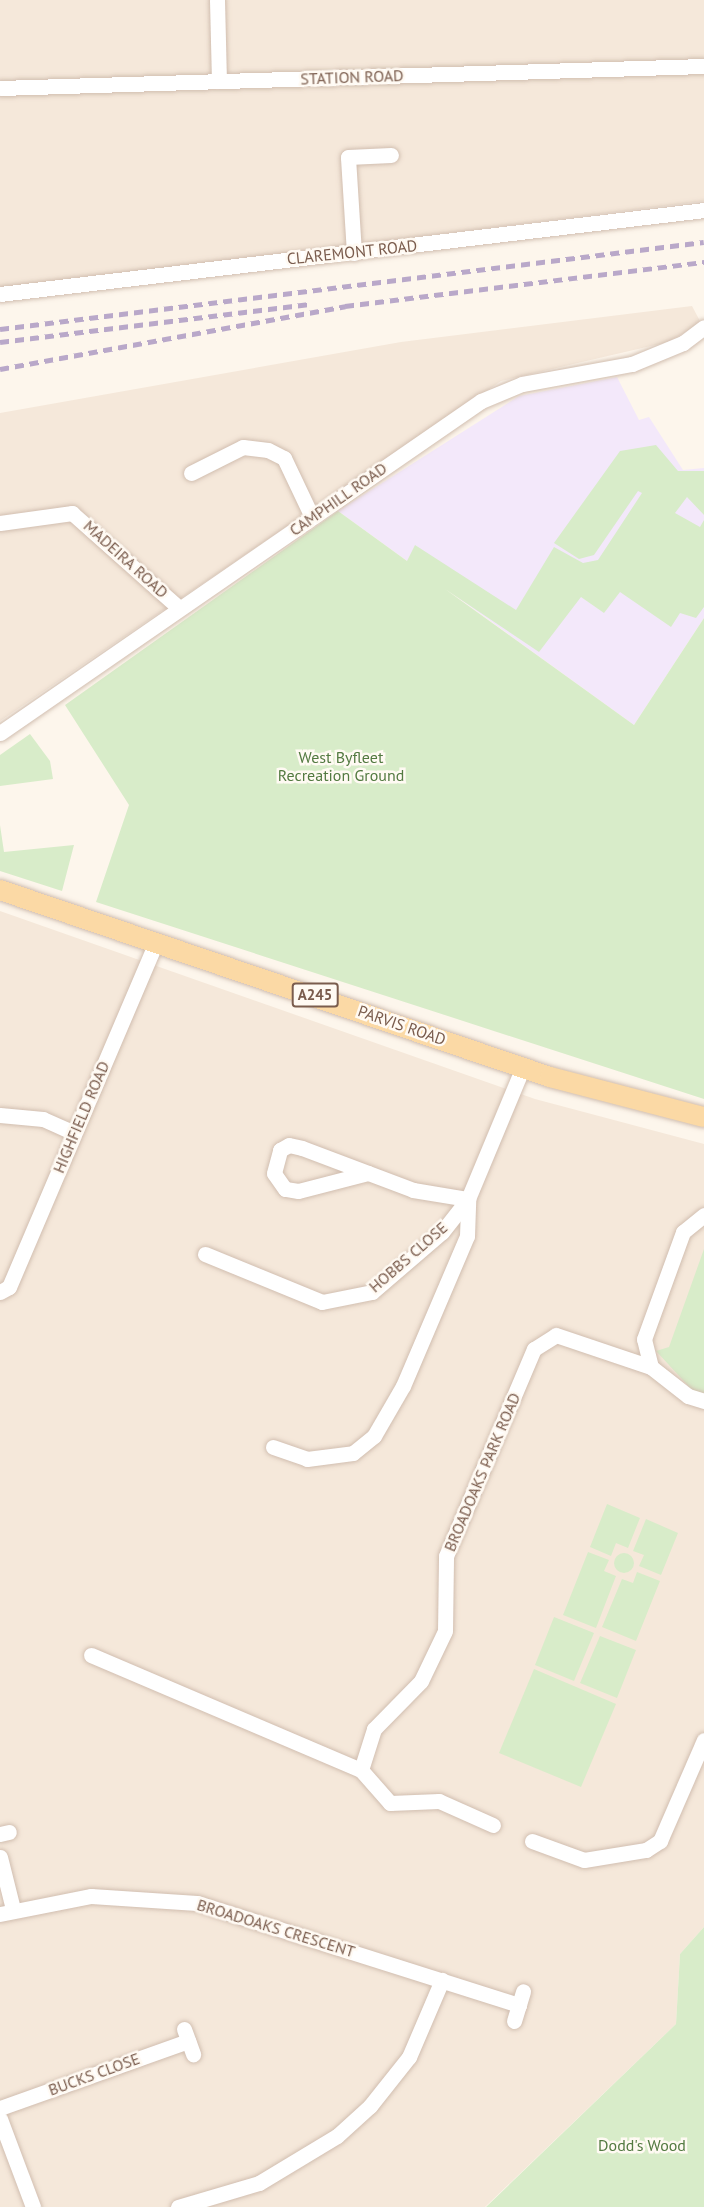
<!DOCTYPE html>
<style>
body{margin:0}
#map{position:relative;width:704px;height:2207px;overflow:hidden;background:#fdf6ec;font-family:"PT Sans",sans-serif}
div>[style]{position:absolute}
.residential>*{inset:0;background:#f5e8da}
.education>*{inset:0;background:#f3e8fa}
.green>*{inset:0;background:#d8ecc9}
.round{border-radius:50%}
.roads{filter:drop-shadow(0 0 2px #d1beb0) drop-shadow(0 0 2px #d1beb0)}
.minor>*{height:15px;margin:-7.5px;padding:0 7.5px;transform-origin:7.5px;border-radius:7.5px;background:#fff}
.major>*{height:20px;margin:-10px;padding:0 10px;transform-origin:10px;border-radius:10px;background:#fbd9a5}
.rail>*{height:4.5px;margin-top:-2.25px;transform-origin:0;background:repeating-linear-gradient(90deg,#b9a8c9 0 9px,transparent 0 15px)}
span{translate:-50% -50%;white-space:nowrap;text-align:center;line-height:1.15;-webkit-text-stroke:5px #fffaf3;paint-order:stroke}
.shield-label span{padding:2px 4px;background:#fffaf3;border:2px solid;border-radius:4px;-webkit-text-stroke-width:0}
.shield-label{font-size:15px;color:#7a5c4d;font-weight:700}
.street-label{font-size:16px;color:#7a5c4d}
.park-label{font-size:16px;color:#537a41}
</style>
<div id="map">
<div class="residential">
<i style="clip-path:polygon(0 0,704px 0,704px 201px,0 289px)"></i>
<i style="clip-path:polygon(692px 306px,701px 323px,668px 342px,501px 381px,0 721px,0 413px,401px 342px)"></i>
<i style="clip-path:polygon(0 911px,535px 1099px,704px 1144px,704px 1927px,680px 1954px,676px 2024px,485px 2207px,0 2207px)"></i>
</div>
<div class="education">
<i style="clip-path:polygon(617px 377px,639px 420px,649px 417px,683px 470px,704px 468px,704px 618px,634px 725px,338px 511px,519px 396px)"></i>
</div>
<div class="green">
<i style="clip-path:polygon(656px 445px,678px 471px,704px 471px,704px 515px,687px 497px,675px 513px,700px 527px,704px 520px,704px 607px,696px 618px,680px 613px,671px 627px,620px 592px,604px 613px,581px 597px,539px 652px,445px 589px,634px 725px,704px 618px,704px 1099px,96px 902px,129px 805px,65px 705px,338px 511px,407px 561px,415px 545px,516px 610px,554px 547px,583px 563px,598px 560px,642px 493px,638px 491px,594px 555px,579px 559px,554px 543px,620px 451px)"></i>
<i style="clip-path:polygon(30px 734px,50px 761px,53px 779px,0 786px,0 755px)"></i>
<i style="clip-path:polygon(0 825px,4px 852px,74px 845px,62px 891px,0 871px)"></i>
<i style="clip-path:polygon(704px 1249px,704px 1395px,693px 1391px,656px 1351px,669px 1347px)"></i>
<i style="clip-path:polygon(607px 1504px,640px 1518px,628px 1548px,616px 1543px,611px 1556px,590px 1547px)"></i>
<i style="clip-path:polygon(646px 1519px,678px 1533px,661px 1575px,639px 1566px,644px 1555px,633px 1551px)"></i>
<i style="clip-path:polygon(588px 1552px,609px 1560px,604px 1571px,616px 1576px,596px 1628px,563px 1615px)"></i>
<i class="round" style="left:614px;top:1553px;width:20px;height:20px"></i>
<i style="clip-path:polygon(637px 1572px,660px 1581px,636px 1641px,602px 1627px,622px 1579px,633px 1583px)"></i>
<i style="clip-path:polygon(554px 1617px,594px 1633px,574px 1681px,535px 1665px)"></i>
<i style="clip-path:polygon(600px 1636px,636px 1650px,617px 1698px,580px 1683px)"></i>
<i style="clip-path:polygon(534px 1669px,616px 1704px,581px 1787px,499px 1753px)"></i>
<i style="clip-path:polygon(704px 1927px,704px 2207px,486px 2207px,676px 2024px,680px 1954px)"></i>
</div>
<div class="roads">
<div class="minor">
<i style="left:217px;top:0;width:81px;rotate:88.6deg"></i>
<i style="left:0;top:88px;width:704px;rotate:-1.79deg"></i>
<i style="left:354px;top:253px;width:96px;rotate:-93.6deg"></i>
<i style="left:348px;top:157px;width:43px;rotate:-2.7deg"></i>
<i style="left:0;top:294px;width:709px;rotate:-6.8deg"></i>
<i style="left:191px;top:473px;width:58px;rotate:-26.6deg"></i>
<i style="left:243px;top:447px;width:25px;rotate:7deg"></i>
<i style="left:268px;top:450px;width:18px;rotate:27deg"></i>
<i style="left:284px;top:458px;width:65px;rotate:64.6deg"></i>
<i style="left:0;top:523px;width:73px;rotate:-7.9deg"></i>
<i style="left:72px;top:513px;width:143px;rotate:41.6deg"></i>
<i style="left:0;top:733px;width:584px;rotate:-34.61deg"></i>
<i style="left:481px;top:401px;width:44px;rotate:-22.5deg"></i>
<i style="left:522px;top:384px;width:112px;rotate:-10.3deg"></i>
<i style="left:632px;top:364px;width:55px;rotate:-22.4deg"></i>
<i style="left:683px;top:343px;width:26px;rotate:-37deg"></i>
<i style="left:0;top:1115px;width:43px;rotate:5.3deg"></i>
<i style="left:43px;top:1119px;width:34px;rotate:24deg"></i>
<i style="left:368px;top:1173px;width:72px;rotate:165.6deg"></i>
<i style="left:298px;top:1191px;width:13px;rotate:-171deg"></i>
<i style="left:285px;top:1189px;width:19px;rotate:-125deg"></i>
<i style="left:274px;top:1173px;width:24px;rotate:-75deg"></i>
<i style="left:280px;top:1150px;width:10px;rotate:-29deg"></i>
<i style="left:289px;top:1145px;width:13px;rotate:13deg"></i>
<i style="left:302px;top:1148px;width:119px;rotate:20.7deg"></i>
<i style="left:413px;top:1190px;width:56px;rotate:9.3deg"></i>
<i style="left:704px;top:1215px;width:27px;rotate:141deg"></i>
<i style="left:683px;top:1232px;width:114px;rotate:110deg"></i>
<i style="left:644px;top:1339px;width:29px;rotate:76deg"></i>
<i style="left:651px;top:1367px;width:47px;rotate:38.1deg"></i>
<i style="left:688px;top:1396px;width:17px;rotate:17deg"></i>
<i style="left:205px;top:1254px;width:126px;rotate:22.3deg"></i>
<i style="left:322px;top:1302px;width:51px;rotate:-11.3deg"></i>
<i style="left:372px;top:1292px;width:92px;rotate:-40.6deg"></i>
<i style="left:442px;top:1232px;width:42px;rotate:-51.8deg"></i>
<i style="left:468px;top:1199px;width:143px;rotate:-67.4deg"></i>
<i style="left:0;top:1292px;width:10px;rotate:-29deg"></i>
<i style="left:9px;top:1287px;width:375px;rotate:-66.9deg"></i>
<i style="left:273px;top:1447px;width:36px;rotate:19deg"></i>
<i style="left:307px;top:1459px;width:46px;rotate:-7.4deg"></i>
<i style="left:353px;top:1453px;width:27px;rotate:-39deg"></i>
<i style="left:374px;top:1436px;width:58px;rotate:-59.9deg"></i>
<i style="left:403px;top:1386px;width:163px;rotate:-66.9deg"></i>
<i style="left:467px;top:1236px;width:37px;rotate:-88deg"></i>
<i style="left:91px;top:1655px;width:293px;rotate:23.1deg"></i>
<i style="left:361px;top:1770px;width:43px;rotate:-72.4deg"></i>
<i style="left:374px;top:1729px;width:67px;rotate:-45.6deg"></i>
<i style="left:421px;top:1681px;width:55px;rotate:-64.4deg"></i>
<i style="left:445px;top:1631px;width:75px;rotate:-89.2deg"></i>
<i style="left:446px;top:1556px;width:225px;rotate:-67deg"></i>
<i style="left:534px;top:1349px;width:26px;rotate:-32deg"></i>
<i style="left:556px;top:1335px;width:100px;rotate:18.6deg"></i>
<i style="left:361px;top:1770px;width:44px;rotate:48.7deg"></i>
<i style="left:390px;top:1803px;width:49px;rotate:-2.3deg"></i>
<i style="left:439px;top:1801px;width:59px;rotate:24deg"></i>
<i style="left:0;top:1834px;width:9px;rotate:-13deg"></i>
<i style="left:532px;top:1841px;width:55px;rotate:20.1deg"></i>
<i style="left:584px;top:1860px;width:63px;rotate:-9.2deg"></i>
<i style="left:646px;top:1850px;width:17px;rotate:-33deg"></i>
<i style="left:660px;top:1841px;width:110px;rotate:-66.5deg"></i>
<i style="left:0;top:1857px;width:54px;rotate:76deg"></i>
<i style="left:0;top:1914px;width:93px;rotate:-11.2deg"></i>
<i style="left:91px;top:1896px;width:106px;rotate:3.8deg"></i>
<i style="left:197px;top:1903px;width:338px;rotate:17.6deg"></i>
<i style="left:514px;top:2021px;width:31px;rotate:-73deg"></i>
<i style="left:184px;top:2029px;width:27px;rotate:70deg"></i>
<i style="left:0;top:2108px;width:200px;rotate:-19.6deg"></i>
<i style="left:0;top:2119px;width:94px;rotate:69.4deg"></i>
<i style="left:178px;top:2207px;width:84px;rotate:-16.5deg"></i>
<i style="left:259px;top:2183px;width:91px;rotate:-31.1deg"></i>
<i style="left:337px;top:2136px;width:45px;rotate:-42.3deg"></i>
<i style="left:370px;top:2106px;width:63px;rotate:-51.5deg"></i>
<i style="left:409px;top:2057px;width:84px;rotate:-66.8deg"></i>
</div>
<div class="major">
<i style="left:0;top:890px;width:581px;rotate:18.78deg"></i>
<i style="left:550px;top:1077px;width:159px;rotate:14.6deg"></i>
</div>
</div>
<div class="rail">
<i style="left:0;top:329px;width:709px;rotate:-7.04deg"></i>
<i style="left:0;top:342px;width:312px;rotate:-7deg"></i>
<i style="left:0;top:369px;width:351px;rotate:-10.3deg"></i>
<i style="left:345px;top:306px;width:362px;rotate:-7deg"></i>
</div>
<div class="shield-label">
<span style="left:315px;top:995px">A245</span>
</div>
<div class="street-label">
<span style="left:352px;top:77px;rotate:-2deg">STATION ROAD</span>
<span style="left:352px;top:252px;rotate:-6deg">CLAREMONT ROAD</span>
<span style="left:338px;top:499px;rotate:-35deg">CAMPHILL ROAD</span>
<span style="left:126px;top:559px;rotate:42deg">MADEIRA ROAD</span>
<span style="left:402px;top:1025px;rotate:19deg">PARVIS ROAD</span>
<span style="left:81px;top:1117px;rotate:-67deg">HIGHFIELD ROAD</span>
<span style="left:408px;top:1257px;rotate:-41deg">HOBBS CLOSE</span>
<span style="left:482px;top:1472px;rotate:-67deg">BROADOAKS PARK ROAD</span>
<span style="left:276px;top:1928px;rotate:17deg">BROADOAKS CRESCENT</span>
<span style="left:94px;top:2074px;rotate:-20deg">BUCKS CLOSE</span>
</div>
<div class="park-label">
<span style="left:341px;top:766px">West Byfleet<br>Recreation Ground</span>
<span style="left:642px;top:2145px">Dodd's Wood</span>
</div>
</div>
